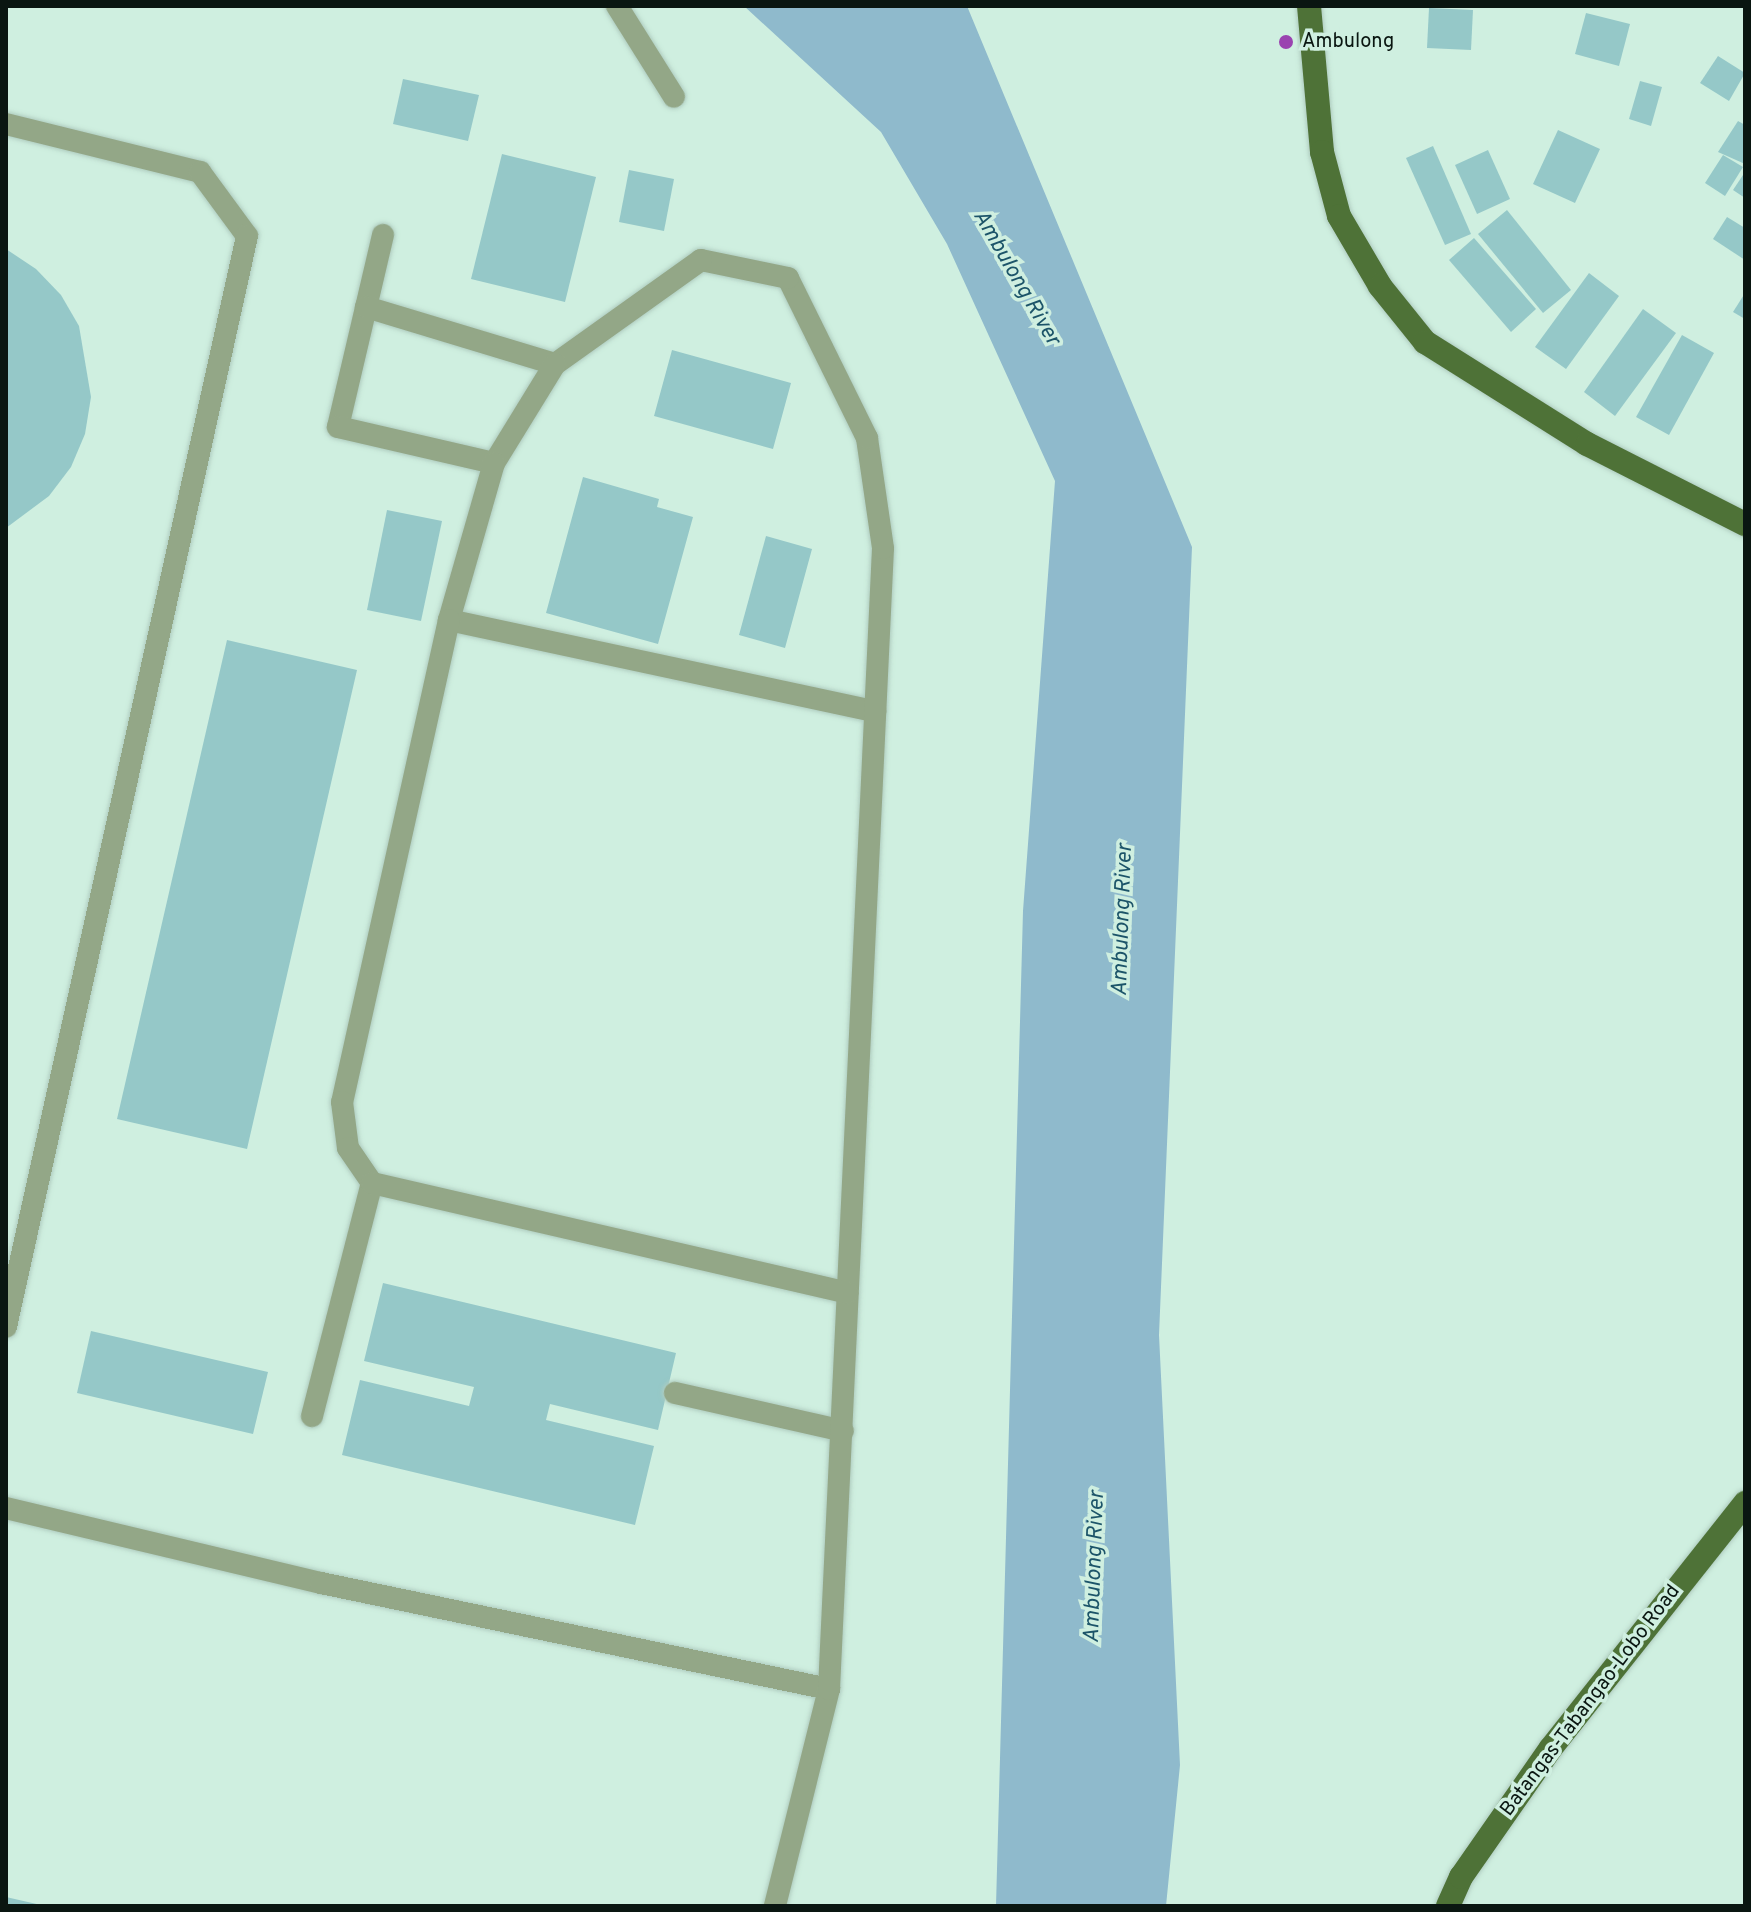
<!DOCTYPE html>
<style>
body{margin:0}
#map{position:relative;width:1751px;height:1912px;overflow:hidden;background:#cfefe0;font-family:Overpass,sans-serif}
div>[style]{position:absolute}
.water>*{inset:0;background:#8fbacc}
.building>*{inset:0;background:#95c8c8}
.roads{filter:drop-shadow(0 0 2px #afccbf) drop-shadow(0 0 2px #afccbf)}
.lane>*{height:22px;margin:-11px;padding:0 11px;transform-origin:11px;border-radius:11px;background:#93a787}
.primary>*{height:24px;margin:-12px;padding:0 12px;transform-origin:12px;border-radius:12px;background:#4e7237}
.dots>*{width:22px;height:22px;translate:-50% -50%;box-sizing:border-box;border:4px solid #cfefe0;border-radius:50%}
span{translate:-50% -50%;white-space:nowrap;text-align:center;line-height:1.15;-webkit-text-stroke:7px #cfefe0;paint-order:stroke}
.poi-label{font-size:20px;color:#0a1611}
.left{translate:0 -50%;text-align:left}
.street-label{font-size:20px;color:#0a1611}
.water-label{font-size:22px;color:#1c5469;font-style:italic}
.frame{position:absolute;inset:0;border:8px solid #0a1611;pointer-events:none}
</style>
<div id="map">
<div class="water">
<i style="clip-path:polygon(744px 6px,967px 6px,1192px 547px,1159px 1335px,1180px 1765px,1166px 1906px,996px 1906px,1023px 911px,1055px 481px,947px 244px,881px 132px)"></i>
</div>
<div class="building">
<i style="clip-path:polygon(1429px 8px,1473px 10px,1471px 50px,1427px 48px)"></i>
<i style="clip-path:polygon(1586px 13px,1630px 24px,1619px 66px,1575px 54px)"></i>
<i style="clip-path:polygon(1718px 56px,1745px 73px,1729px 101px,1700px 83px)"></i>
<i style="clip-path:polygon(403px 79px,479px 95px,468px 141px,393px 124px)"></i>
<i style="clip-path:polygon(1640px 81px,1662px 87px,1651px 126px,1629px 119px)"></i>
<i style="clip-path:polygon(1738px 121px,1745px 125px,1745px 164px,1718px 152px)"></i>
<i style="clip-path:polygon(1558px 130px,1600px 149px,1575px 203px,1533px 184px)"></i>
<i style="clip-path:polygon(1433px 146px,1471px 234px,1445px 245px,1406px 158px)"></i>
<i style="clip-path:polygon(1488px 150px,1510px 199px,1477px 214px,1455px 165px)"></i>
<i style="clip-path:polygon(502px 154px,596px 177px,565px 302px,471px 279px)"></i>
<i style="clip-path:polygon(1723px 155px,1743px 167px,1725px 196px,1705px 183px)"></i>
<i style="clip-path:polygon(629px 170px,674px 179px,664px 231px,619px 222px)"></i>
<i style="clip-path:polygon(1745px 172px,1745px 198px,1733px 190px)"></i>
<i style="clip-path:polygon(1507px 210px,1571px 290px,1543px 313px,1478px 234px)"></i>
<i style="clip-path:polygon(1727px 217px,1745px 228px,1745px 260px,1713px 239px)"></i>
<i style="clip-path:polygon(1474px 238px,1536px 309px,1511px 332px,1449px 260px)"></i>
<i style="clip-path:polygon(6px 249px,36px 269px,61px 295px,79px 326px,91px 397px,85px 434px,71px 467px,49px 496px,6px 528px)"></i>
<i style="clip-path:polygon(1589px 273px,1619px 296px,1566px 369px,1535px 347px)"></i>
<i style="clip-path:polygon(1745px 293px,1745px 319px,1733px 312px)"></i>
<i style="clip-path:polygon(1643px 309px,1676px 333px,1615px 416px,1584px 392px)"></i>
<i style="clip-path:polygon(1682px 335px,1714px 353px,1669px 435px,1636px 417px)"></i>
<i style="clip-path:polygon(672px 350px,791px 383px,773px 449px,654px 416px)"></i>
<i style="clip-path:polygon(583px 477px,659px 499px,657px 507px,693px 517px,658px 644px,546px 613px)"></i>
<i style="clip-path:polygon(387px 510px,442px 521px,421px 621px,367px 610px)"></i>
<i style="clip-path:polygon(766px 536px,812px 549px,785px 648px,739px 635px)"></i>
<i style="clip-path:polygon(227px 640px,357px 670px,247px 1149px,117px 1119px)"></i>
<i style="clip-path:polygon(383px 1283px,676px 1353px,658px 1430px,550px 1404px,546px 1420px,654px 1446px,635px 1525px,342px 1455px,360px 1380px,469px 1406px,474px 1387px,364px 1361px)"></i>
<i style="clip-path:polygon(91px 1331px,268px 1372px,253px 1434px,77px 1393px)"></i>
<i style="clip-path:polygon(6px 1897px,41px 1905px,41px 1906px,6px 1906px)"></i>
</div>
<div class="roads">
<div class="lane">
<i style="left:617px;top:6px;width:107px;rotate:57.9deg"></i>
<i style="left:6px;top:124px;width:200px;rotate:13.9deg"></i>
<i style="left:200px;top:172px;width:79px;rotate:53.7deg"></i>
<i style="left:247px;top:236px;width:1117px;rotate:102.46deg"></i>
<i style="left:383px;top:235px;width:197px;rotate:103.2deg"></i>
<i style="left:338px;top:427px;width:160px;rotate:13deg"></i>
<i style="left:366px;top:307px;width:197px;rotate:16.8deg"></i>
<i style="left:449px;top:620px;width:436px;rotate:12.1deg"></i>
<i style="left:675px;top:1393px;width:172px;rotate:12.7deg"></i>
<i style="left:312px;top:1416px;width:241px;rotate:-75.6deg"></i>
<i style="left:6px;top:1508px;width:324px;rotate:13.4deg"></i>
<i style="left:321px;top:1583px;width:519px;rotate:11.79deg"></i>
<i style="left:829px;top:1689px;width:224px;rotate:104deg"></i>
<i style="left:829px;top:1689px;width:1142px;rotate:-87.29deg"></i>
<i style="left:883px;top:548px;width:111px;rotate:-98.3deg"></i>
<i style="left:867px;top:438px;width:178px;rotate:-116.3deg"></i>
<i style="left:788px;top:278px;width:89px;rotate:-168.3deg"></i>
<i style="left:701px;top:260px;width:179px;rotate:144.5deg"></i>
<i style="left:555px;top:364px;width:116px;rotate:121.6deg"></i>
<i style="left:494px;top:463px;width:163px;rotate:106deg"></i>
<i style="left:449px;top:620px;width:494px;rotate:102.5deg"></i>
<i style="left:342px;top:1102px;width:46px;rotate:82.6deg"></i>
<i style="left:348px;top:1148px;width:42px;rotate:55.6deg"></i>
<i style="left:372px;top:1183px;width:488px;rotate:13deg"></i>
</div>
<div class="primary">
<i style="left:1309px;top:6px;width:147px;rotate:84.9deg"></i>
<i style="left:1322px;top:152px;width:66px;rotate:75.1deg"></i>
<i style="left:1339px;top:216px;width:81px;rotate:59.6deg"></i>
<i style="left:1380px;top:286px;width:72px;rotate:51.2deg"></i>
<i style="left:1425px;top:342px;width:191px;rotate:32.2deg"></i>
<i style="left:1587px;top:444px;width:177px;rotate:26.9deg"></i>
<i style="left:1448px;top:1906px;width:32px;rotate:-66deg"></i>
<i style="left:1461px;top:1877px;width:157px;rotate:-55.1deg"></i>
<i style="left:1551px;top:1748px;width:313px;rotate:-51.6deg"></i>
</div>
</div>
<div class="dots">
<i style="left:1286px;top:42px;background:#9a43b0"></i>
</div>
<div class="poi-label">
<span class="left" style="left:1302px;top:42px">Ambulong</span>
</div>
<div class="street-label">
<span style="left:1591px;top:1701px;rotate:-53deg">Batangas-Tabangao-Lobo Road</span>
</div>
<div class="water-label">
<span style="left:1016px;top:278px;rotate:60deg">Ambulong River</span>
<span style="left:1123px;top:920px;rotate:-88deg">Ambulong River</span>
<span style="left:1095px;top:1567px;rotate:-88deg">Ambulong River</span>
</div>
<div class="frame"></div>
</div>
